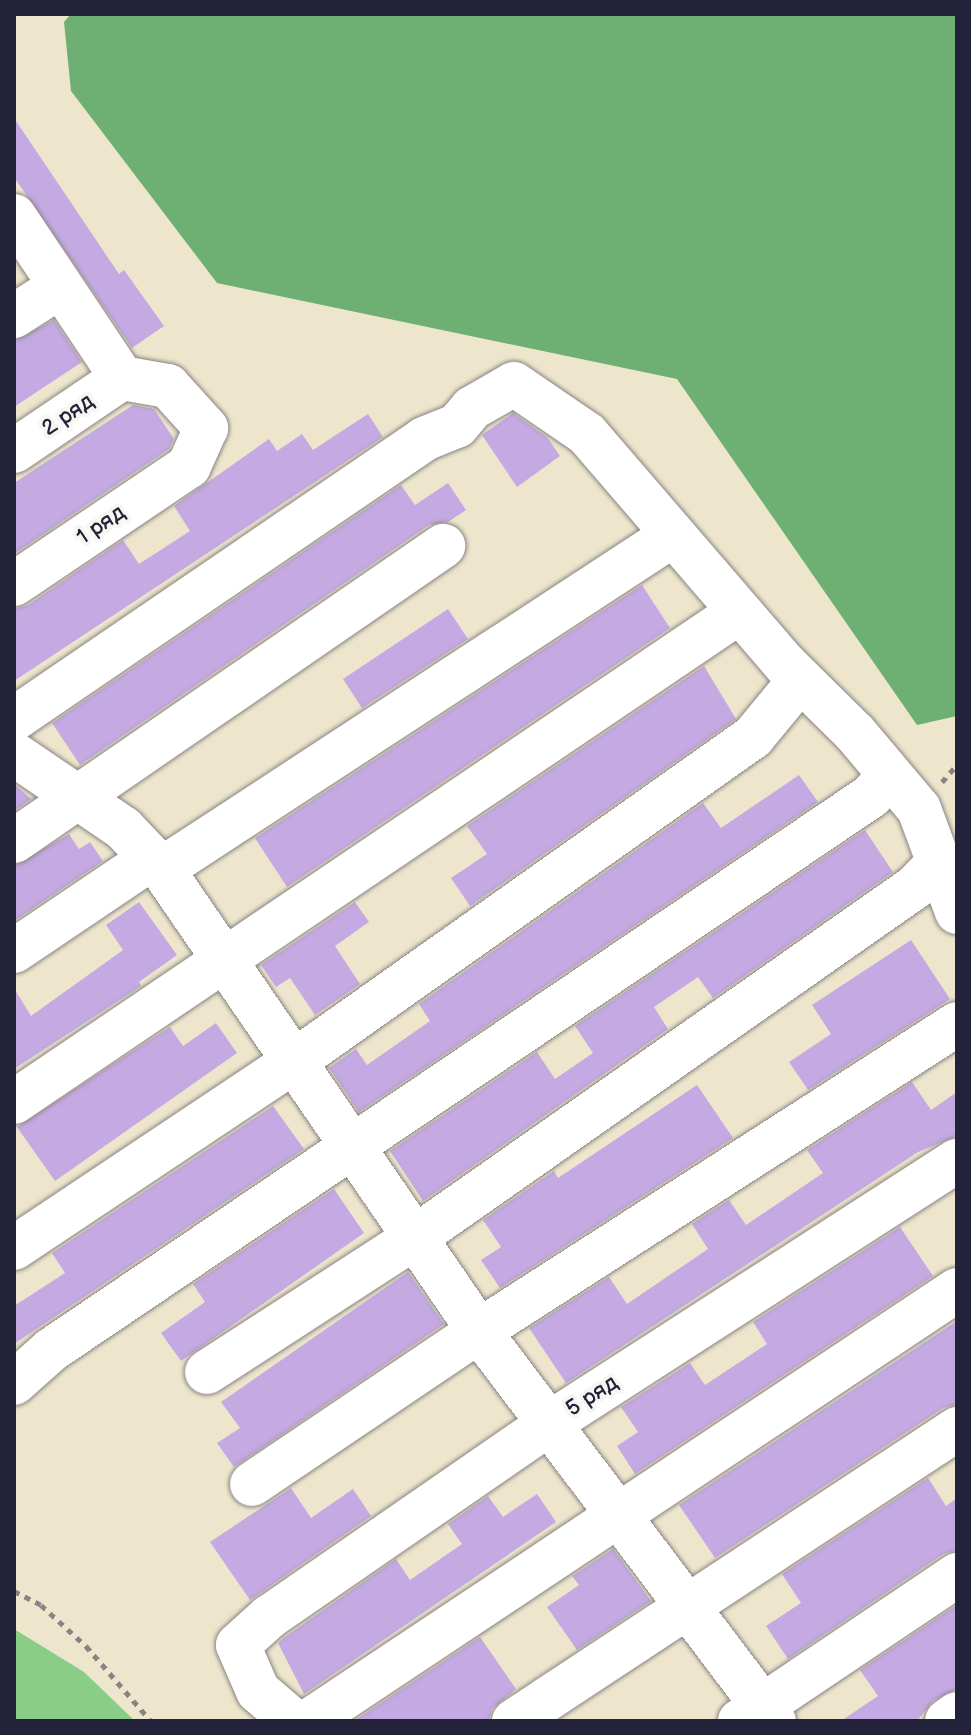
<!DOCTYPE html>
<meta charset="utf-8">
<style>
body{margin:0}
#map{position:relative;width:971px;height:1735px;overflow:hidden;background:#eee6cc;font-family:"Balsamiq Sans",sans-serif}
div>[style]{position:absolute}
.green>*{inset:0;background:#89cd87}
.forest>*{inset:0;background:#6eb074}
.building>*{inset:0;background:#c5a9e2}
.path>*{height:5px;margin-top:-2.5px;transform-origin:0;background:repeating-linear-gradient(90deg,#888484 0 6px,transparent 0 12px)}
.roads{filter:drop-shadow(0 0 2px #888484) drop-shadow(0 0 2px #888484)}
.minor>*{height:44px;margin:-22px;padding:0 22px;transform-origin:22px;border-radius:22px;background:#fff}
span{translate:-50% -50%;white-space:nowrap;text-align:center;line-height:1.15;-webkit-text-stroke:8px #f6f6f2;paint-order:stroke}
.street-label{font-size:22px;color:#22223b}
.frame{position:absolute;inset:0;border:16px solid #22223b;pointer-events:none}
</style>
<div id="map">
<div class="green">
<i style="clip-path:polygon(14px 1629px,84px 1672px,135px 1721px,14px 1721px)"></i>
</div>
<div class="forest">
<i style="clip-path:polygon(71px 14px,957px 14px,957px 716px,917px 725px,677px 379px,217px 283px,71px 91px,64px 22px)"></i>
</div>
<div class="building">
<i style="clip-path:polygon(14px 118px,119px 274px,124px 270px,164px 326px,132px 348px,14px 177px)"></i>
<i style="clip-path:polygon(54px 320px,82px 362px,14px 407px,14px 341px)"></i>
<i style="clip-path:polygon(133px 405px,154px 409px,174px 439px,169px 449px,14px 554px,14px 483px)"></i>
<i style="clip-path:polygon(513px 413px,547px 437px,560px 456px,517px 487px,482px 435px)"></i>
<i style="clip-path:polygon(368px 414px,383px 437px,14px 681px,14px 609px,28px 605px,123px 540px,139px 564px,190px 531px,174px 506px,269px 439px,277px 451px,302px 434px,313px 450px)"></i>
<i style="clip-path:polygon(448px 483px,466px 510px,448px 522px,429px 525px,80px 765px,52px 723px,401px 485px,415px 505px)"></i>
<i style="clip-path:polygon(642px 585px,670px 628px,287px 887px,255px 838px)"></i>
<i style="clip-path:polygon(448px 609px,468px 639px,362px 708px,343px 679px)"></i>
<i style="clip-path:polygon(704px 666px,736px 719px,470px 906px,451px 878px,487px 854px,467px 826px)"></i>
<i style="clip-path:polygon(799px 775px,818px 802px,359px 1112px,329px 1068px,356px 1049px,367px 1065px,430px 1021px,419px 1004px,703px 803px,721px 828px)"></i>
<i style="clip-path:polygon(14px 784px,31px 799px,14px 811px)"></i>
<i style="clip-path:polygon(865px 830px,893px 872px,713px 998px,698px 977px,654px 1007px,668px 1029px,423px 1201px,390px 1151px,537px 1052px,555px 1079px,593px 1053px,575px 1026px)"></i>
<i style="clip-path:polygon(69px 834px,79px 849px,90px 842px,103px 861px,14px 921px,14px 866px)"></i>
<i style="clip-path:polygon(139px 902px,177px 955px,139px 982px,141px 986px,14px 1069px,14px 988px,31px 1016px,123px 950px,106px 925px)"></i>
<i style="clip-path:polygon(355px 902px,369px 922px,335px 946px,360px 984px,315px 1015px,290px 978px,276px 987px,261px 965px)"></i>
<i style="clip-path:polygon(911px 940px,950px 999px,808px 1090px,789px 1062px,831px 1034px,812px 1005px)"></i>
<i style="clip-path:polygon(216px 1023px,237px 1053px,55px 1181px,17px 1127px,170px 1027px,183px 1046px)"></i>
<i style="clip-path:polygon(912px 1082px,931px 1110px,957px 1092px,957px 1136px,918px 1152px,566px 1383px,529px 1328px,609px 1277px,627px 1304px,708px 1249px,692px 1224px,729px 1200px,746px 1225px,823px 1173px,807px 1150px)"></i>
<i style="clip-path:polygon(697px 1085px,733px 1138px,500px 1288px,481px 1260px,501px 1247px,483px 1220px,554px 1171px,558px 1178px)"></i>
<i style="clip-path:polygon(273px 1106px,304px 1149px,14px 1344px,14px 1306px,65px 1273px,52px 1253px)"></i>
<i style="clip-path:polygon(334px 1189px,364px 1233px,181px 1361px,161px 1333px,205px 1302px,193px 1284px)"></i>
<i style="clip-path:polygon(900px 1227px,933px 1276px,635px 1474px,617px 1446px,638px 1432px,621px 1407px,690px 1363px,705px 1385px,767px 1344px,753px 1322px)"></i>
<i style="clip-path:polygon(408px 1272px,444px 1324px,234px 1467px,217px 1443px,240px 1428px,221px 1402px)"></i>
<i style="clip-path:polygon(957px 1321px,957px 1404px,943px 1408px,715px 1558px,679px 1505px)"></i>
<i style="clip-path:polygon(928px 1478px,946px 1506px,957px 1498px,957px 1550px,943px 1554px,788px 1659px,766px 1626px,801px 1603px,782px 1574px)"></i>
<i style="clip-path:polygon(291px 1488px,311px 1518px,353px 1489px,371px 1516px,250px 1600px,210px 1542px)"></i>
<i style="clip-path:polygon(537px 1494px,556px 1522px,304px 1694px,278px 1643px,285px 1637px,396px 1559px,410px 1580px,462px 1544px,448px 1524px,488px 1496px,503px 1517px)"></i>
<i style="clip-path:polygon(613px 1549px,651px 1601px,577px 1650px,547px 1607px,579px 1585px,572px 1576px)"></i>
<i style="clip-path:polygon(957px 1605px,957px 1689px,933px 1701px,917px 1721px,841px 1721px,878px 1696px,860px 1670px)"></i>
<i style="clip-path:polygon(480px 1637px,516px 1689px,492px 1709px,489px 1721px,354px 1721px)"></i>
</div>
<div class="path">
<i style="left:942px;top:782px;width:23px;rotate:-49deg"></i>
<i style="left:14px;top:1591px;width:30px;rotate:27deg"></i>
<i style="left:41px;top:1605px;width:61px;rotate:42.3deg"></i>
<i style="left:86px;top:1646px;width:99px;rotate:49.1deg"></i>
</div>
<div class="roads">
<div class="minor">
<i style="left:14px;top:216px;width:195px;rotate:56.3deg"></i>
<i style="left:122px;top:378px;width:47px;rotate:9.9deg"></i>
<i style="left:168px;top:386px;width:57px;rotate:47.9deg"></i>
<i style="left:206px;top:428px;width:42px;rotate:114.1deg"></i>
<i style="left:189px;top:466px;width:211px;rotate:146deg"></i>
<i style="left:14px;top:316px;width:52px;rotate:-32.5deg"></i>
<i style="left:14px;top:451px;width:130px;rotate:-34.1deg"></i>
<i style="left:14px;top:719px;width:496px;rotate:-34.3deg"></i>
<i style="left:424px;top:439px;width:35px;rotate:-22deg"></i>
<i style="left:457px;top:426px;width:23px;rotate:-50deg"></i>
<i style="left:472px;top:408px;width:48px;rotate:-29.7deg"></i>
<i style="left:514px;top:384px;width:88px;rotate:34.4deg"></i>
<i style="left:587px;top:434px;width:305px;rotate:49.3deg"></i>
<i style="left:786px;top:665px;width:97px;rotate:44.6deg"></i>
<i style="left:855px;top:733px;width:99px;rotate:49.9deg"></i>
<i style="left:919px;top:809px;width:110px;rotate:69.7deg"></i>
<i style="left:14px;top:754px;width:132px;rotate:34.2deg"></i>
<i style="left:123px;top:828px;width:57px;rotate:46.4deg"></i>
<i style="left:162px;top:869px;width:560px;rotate:55.54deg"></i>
<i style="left:479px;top:1331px;width:489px;rotate:52.9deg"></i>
<i style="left:14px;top:841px;width:521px;rotate:-34.51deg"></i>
<i style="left:162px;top:869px;width:610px;rotate:-33.17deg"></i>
<i style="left:14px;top:951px;width:166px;rotate:-34deg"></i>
<i style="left:14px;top:1102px;width:875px;rotate:-34.05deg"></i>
<i style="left:14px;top:1248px;width:339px;rotate:-33.7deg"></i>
<i style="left:296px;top:1060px;width:560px;rotate:-35.25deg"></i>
<i style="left:753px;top:737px;width:74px;rotate:-50.5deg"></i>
<i style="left:207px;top:1372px;width:247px;rotate:-32.9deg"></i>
<i style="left:414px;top:1238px;width:612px;rotate:-35.02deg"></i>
<i style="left:915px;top:887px;width:36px;rotate:-46deg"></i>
<i style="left:14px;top:1383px;width:50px;rotate:-41.7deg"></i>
<i style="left:51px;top:1350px;width:990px;rotate:-34.04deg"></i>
<i style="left:871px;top:796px;width:28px;rotate:-49deg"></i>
<i style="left:252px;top:1484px;width:274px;rotate:-34deg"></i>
<i style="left:479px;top:1331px;width:568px;rotate:-32.71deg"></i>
<i style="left:293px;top:1721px;width:46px;rotate:-139.4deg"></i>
<i style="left:258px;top:1691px;width:50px;rotate:-113.5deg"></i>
<i style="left:238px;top:1645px;width:42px;rotate:-42.1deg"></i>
<i style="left:269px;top:1617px;width:341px;rotate:-34.6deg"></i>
<i style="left:550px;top:1423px;width:484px;rotate:-32.8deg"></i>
<i style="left:309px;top:1721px;width:778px;rotate:-33.63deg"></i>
<i style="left:514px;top:1721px;width:531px;rotate:-33.39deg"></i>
<i style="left:740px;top:1721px;width:262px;rotate:-33.9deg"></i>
<i style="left:947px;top:1721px;width:12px;rotate:-35deg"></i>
</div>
</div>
<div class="street-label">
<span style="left:68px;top:415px;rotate:-34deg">2 ряд</span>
<span style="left:101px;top:525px;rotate:-34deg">1 ряд</span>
<span style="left:592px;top:1396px;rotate:-33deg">5 ряд</span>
</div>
<div class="frame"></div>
</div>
